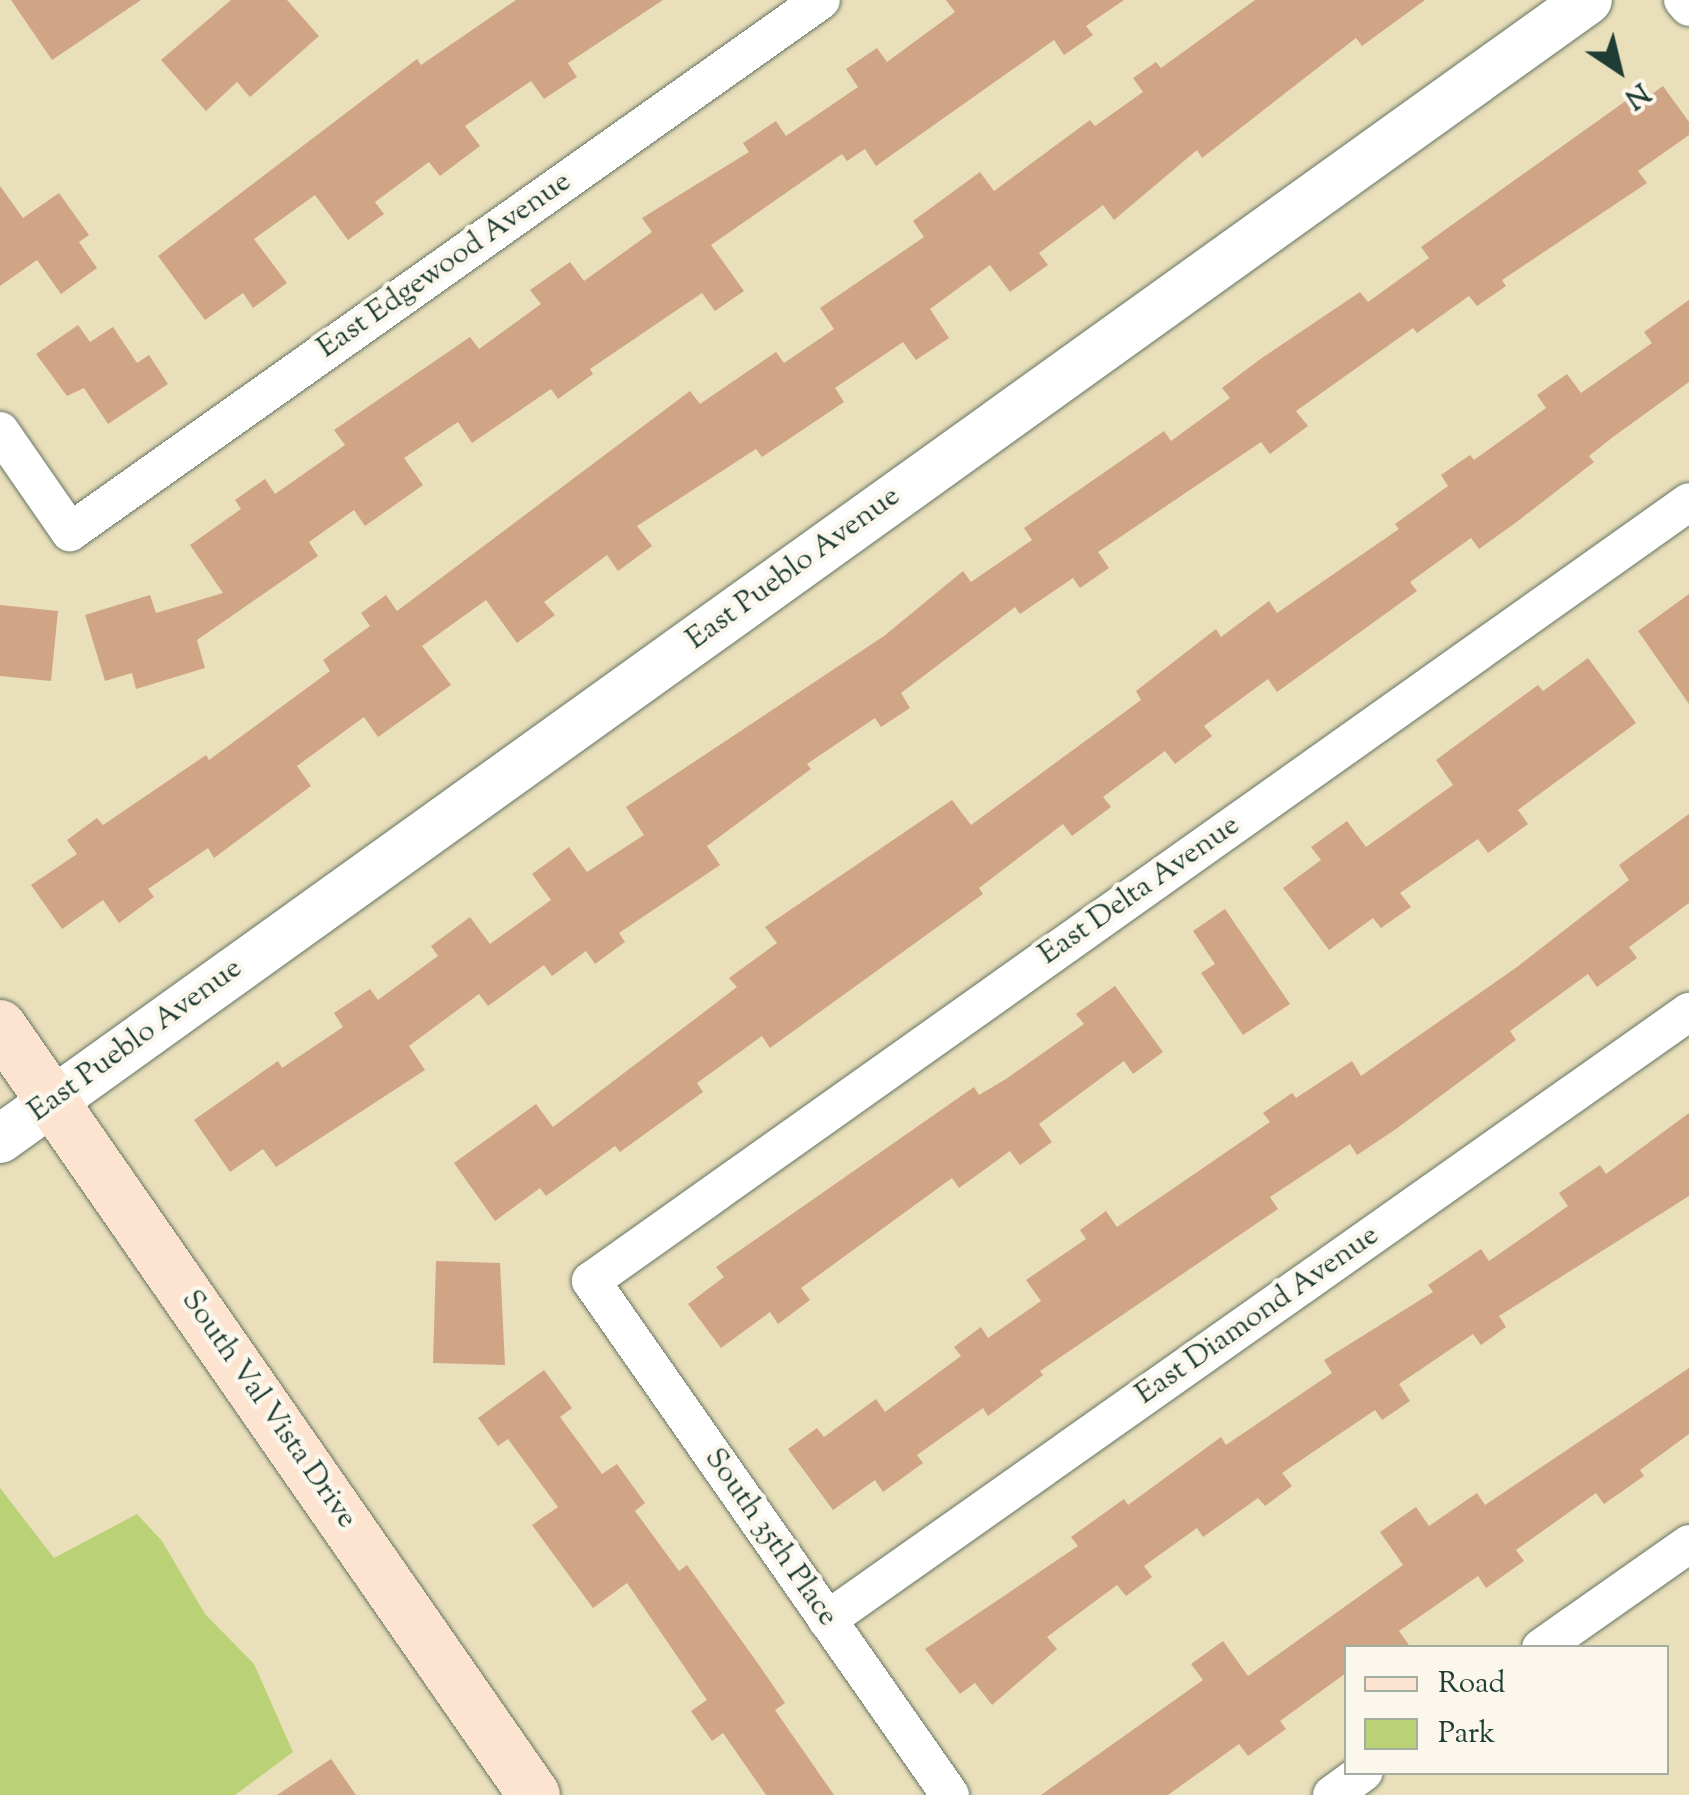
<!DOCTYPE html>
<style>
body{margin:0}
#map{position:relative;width:1689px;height:1795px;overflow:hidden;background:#eadfbb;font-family:"Sorts Mill Goudy",serif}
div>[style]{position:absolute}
.green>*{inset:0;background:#bbd176}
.building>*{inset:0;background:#d0a585}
.roads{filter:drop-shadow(0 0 2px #667663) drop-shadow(0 0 2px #667663)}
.minor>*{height:38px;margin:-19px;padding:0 19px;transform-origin:19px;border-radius:19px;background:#fff}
.tertiary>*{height:48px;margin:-24px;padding:0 24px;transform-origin:24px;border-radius:24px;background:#fff}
.secondary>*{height:52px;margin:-26px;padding:0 26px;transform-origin:26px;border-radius:26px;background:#fde4d1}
span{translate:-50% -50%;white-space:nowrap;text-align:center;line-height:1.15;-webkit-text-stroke:9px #fbf7ec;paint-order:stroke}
.street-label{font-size:30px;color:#1f3d34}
.legend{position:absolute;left:1344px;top:1645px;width:325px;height:130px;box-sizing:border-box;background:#fbf7ec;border:2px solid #a3ada2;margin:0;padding:12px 18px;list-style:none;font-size:30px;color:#1f3d34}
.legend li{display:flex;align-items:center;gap:20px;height:50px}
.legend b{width:50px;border:2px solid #a3ada2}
.north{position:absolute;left:1569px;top:20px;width:100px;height:100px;-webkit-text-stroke:8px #fbf7ec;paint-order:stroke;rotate:145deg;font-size:28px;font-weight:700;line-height:40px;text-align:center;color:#1f3d34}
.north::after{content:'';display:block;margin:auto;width:35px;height:45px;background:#1f3d34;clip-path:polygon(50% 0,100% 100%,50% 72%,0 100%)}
</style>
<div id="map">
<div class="green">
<i style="clip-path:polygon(0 1488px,54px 1558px,137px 1514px,162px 1541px,205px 1614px,254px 1664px,293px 1752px,235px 1795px,0 1795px)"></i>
</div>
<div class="building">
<i style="clip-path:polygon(11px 0,141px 0,52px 60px)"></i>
<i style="clip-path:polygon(231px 0,287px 0,319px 36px,250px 97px,237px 82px,206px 111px,161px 60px)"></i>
<i style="clip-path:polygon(516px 0,663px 0,568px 63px,577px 77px,544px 99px,531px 81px,465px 126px,480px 146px,440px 176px,429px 162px,375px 202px,384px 214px,348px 240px,315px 195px,254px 239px,287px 283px,253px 308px,243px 293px,205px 320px,158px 256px,417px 59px,421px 65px)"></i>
<i style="clip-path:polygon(946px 0,1124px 0,1086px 26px,1093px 35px,1064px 55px,1054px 40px,876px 166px,865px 149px,847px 161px,842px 154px,711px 245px,744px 291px,715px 311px,702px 293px,590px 369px,593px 374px,558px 399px,551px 389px,472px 443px,458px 422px,404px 458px,423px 485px,365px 526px,354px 510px,309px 542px,318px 556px,197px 640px,205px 668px,136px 689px,132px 673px,105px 681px,85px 615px,150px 595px,156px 613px,223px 593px,190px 545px,241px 509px,235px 500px,265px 479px,275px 494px,345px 445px,334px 430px,470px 337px,479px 349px,541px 304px,530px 290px,570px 262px,584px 281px,652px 232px,642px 218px,749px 152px,743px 143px,776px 121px,786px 136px,858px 87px,846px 69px,877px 48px,887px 62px,955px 12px)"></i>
<i style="clip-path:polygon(1255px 0,1425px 0,1362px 46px,1356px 38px,1202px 158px,1197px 150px,1114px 220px,1103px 205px,1039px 253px,1048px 265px,1010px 292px,990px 265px,930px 309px,949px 338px,916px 360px,903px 342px,835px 388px,844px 402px,762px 457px,756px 449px,637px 526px,652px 546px,618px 571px,607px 555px,544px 602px,555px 615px,517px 643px,486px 600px,422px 646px,451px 685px,378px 737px,364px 717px,297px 766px,311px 786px,214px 858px,208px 848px,148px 889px,154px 897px,119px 923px,103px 900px,62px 929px,31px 885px,77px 854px,67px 840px,97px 818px,103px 825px,206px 755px,209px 760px,330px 671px,323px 660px,370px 626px,361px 613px,386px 595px,397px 611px,690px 391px,700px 404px,776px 352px,784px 363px,834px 329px,820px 308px,924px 237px,913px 221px,980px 172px,994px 191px,1090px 120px,1095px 126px,1143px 92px,1133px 78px,1156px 62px,1161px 68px)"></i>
<i style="clip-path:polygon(1663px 86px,1689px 122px,1689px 135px,1638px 171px,1647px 183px,1502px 280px,1506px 286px,1477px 306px,1469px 296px,1417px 333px,1413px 328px,1296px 411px,1308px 426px,1270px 454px,1261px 442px,1098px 552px,1109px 568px,1080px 588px,1073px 578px,1020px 614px,1015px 607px,901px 693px,910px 708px,881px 727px,875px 718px,807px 764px,811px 769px,707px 846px,720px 865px,619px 933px,625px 942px,595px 964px,586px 951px,552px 976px,544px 965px,488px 1006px,479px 994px,409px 1046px,425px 1070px,276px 1167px,263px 1149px,230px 1172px,194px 1120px,278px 1061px,282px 1068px,343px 1027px,334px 1013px,370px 989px,378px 1000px,438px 956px,431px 946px,470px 917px,490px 944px,551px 900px,532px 874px,569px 847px,587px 872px,644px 835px,626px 807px,884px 636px,963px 571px,971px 582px,1032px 540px,1024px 528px,1164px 431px,1171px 441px,1230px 398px,1222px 388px,1259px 360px,1360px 292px,1368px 302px,1429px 258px,1421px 247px,1627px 100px,1633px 108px)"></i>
<i style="clip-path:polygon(0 186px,23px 218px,59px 193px,89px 235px,79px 242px,97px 268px,61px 294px,37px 260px,0 286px)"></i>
<i style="clip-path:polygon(1689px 300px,1689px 382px,1613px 437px,1589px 456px,1594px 462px,1518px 521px,1479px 549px,1471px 538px,1410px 582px,1417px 591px,1277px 692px,1268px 679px,1204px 726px,1212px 736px,1175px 764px,1165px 751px,1103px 797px,1111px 807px,1072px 836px,1063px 824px,979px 888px,983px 894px,770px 1048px,762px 1036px,697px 1083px,703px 1092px,620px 1152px,615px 1146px,546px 1196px,540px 1188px,495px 1221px,454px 1163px,536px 1104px,553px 1127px,737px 987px,729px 978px,777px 943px,765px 927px,952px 800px,971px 825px,1141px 700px,1136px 691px,1216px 629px,1221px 637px,1269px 601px,1277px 613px,1399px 529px,1395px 524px,1448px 486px,1441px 475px,1470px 455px,1474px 460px,1546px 408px,1537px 395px,1567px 374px,1581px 393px,1652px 343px,1644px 332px)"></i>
<i style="clip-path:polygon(78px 325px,90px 342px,113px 327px,137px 363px,149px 355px,168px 384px,108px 424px,84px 388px,67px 396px,36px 354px)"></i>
<i style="clip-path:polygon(1689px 594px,1689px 704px,1638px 631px)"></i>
<i style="clip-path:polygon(0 605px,58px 611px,51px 681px,0 676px)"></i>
<i style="clip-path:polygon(1588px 658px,1636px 723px,1518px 810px,1528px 824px,1488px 853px,1478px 839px,1400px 893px,1411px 907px,1381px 928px,1373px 918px,1329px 950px,1283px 888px,1321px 860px,1311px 847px,1347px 821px,1366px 847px,1453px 785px,1436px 760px,1538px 685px,1543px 691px)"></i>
<i style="clip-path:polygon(1689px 814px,1689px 903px,1629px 947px,1637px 958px,1597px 987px,1588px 974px,1510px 1031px,1516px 1040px,1396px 1129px,1357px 1155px,1350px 1144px,1270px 1197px,1278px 1209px,1040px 1371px,1043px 1375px,988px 1416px,983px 1408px,917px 1455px,923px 1463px,883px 1492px,875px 1480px,833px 1510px,788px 1449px,817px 1428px,824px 1437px,876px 1399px,885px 1412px,961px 1356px,954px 1347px,981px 1327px,988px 1338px,1041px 1301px,1026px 1280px,1086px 1239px,1080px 1230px,1106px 1211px,1117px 1227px,1270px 1122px,1263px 1113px,1292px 1093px,1296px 1098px,1352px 1061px,1361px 1076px,1517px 967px,1629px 880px,1619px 865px)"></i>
<i style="clip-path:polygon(1225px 909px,1290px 1004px,1243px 1035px,1201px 973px,1215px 964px,1193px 931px)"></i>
<i style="clip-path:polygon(1115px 986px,1163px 1052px,1133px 1074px,1124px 1061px,1039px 1124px,1052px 1142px,1020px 1165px,1010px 1151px,959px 1188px,952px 1178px,801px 1288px,810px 1300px,778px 1324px,770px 1312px,721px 1348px,688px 1304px,724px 1277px,716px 1267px,974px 1087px,979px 1095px,1006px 1079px,1084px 1024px,1076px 1014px)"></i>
<i style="clip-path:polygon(1689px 1113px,1689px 1196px,1499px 1316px,1506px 1327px,1481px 1345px,1473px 1334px,1399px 1384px,1410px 1401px,1382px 1420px,1375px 1410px,1282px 1473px,1292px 1486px,1265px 1506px,1258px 1498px,1203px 1537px,1197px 1528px,1144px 1566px,1152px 1577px,1126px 1596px,1117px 1585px,1047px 1637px,1057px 1649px,992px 1705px,975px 1683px,960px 1694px,925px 1649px,1078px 1546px,1071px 1537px,1124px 1499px,1128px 1505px,1221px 1437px,1226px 1445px,1332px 1373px,1324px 1360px,1433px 1292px,1428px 1285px,1481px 1249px,1489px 1261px,1568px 1206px,1559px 1193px,1600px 1165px,1606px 1174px)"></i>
<i style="clip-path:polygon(436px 1261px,500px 1263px,505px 1365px,433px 1363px)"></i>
<i style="clip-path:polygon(1689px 1368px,1689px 1434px,1640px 1470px,1644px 1476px,1604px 1504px,1596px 1493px,1516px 1550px,1524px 1561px,1486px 1588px,1478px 1576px,1399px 1631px,1411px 1648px,1346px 1648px,1346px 1673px,1280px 1721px,1286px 1729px,1248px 1756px,1239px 1744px,1168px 1795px,1041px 1795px,1203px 1680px,1191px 1664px,1223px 1641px,1248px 1676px,1403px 1565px,1380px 1532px,1416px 1507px,1429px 1526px,1477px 1493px,1485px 1505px)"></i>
<i style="clip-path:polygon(544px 1370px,572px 1408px,560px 1417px,602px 1474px,617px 1464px,645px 1503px,635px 1511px,679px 1571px,687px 1565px,759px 1665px,785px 1703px,775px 1710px,834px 1795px,766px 1795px,723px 1733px,712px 1741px,691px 1711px,707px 1700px,627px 1583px,593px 1608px,532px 1525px,558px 1507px,508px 1439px,498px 1446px,478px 1418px)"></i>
<i style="clip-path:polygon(331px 1759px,356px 1795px,277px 1795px)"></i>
</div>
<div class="roads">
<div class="minor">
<i style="left:1683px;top:0;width:9px;rotate:49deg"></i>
<i style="left:0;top:431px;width:123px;rotate:55.3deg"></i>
<i style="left:70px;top:532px;width:920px;rotate:-35.31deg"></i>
<i style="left:827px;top:1620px;width:1055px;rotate:-35.2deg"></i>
<i style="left:1541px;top:1648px;width:181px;rotate:-35.1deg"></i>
<i style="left:950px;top:1795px;width:627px;rotate:-124.93deg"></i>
<i style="left:591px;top:1281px;width:1346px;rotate:-35.35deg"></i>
<i style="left:1332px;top:1795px;width:39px;rotate:-36deg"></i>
</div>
<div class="tertiary">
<i style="left:0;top:1139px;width:1954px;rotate:-35.65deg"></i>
</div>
<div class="secondary">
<i style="left:0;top:1026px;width:936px;rotate:55.22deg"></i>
</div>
</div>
<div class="street-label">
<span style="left:445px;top:266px;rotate:-35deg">East Edgewood Avenue</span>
<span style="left:794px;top:569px;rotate:-36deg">East Pueblo Avenue</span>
<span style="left:1140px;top:891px;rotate:-35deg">East Delta Avenue</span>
<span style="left:136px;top:1041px;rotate:-36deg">East Pueblo Avenue</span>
<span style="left:1258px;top:1316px;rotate:-35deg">East Diamond Avenue</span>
<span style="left:268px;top:1410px;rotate:55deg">South Val Vista Drive</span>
<span style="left:770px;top:1538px;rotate:55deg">South 35th Place</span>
</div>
<ul class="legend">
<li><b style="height:12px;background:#fde4d1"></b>Road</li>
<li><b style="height:28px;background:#bbd176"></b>Park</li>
</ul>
<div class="north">N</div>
</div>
